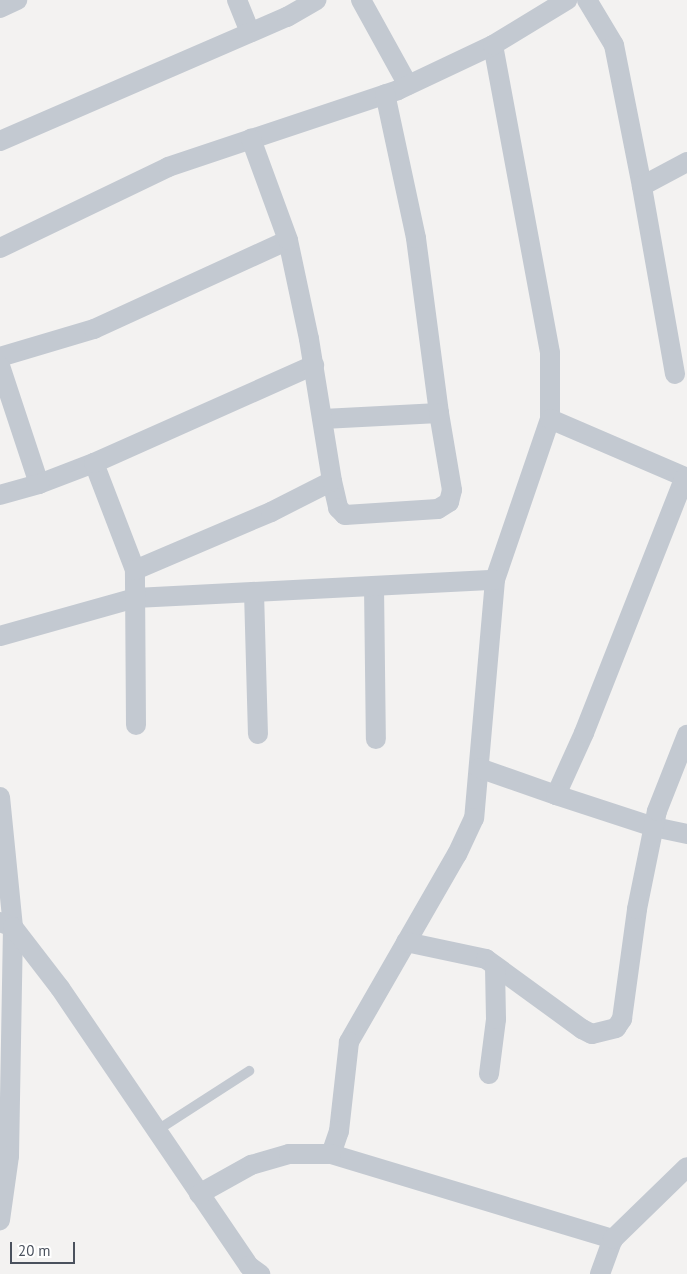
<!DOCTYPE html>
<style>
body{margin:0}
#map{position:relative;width:687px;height:1274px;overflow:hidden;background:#f3f2f1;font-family:"PT Sans",sans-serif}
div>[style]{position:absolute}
.service>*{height:10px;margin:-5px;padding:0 5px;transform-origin:5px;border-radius:5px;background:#c3c9d1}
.minor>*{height:20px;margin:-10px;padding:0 10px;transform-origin:10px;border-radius:10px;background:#c3c9d1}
span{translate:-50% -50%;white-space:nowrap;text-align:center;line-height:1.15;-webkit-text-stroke:5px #fff;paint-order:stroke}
.scale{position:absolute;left:10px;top:1242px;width:65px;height:22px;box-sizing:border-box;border:2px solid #4a515d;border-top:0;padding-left:6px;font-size:15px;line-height:18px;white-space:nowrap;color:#4a515d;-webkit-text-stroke:4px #fff;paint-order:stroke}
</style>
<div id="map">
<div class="service">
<i style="left:156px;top:1131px;width:111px;rotate:-32.8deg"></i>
</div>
<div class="minor">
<i style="left:237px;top:0;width:35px;rotate:68deg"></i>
<i style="left:361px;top:0;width:97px;rotate:61.1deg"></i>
<i style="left:587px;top:0;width:52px;rotate:59deg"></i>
<i style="left:614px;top:45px;width:144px;rotate:78.8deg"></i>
<i style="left:0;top:8px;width:19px;rotate:-25deg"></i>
<i style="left:493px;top:45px;width:313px;rotate:79.5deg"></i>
<i style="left:550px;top:353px;width:66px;rotate:90deg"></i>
<i style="left:550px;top:419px;width:170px;rotate:108.9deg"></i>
<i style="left:495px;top:580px;width:239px;rotate:95deg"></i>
<i style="left:474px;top:818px;width:40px;rotate:115deg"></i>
<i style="left:457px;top:854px;width:217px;rotate:119.9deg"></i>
<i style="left:349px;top:1042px;width:90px;rotate:96.4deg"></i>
<i style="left:339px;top:1131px;width:24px;rotate:109deg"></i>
<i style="left:331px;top:1154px;width:295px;rotate:16.8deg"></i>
<i style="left:0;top:141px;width:313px;rotate:-23.4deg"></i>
<i style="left:287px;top:17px;width:34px;rotate:-30deg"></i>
<i style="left:0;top:248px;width:187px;rotate:-25.7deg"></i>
<i style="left:168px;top:167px;width:243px;rotate:-18.5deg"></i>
<i style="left:398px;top:90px;width:105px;rotate:-25.3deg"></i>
<i style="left:493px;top:45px;width:87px;rotate:-31.3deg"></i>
<i style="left:0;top:357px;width:98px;rotate:-16.6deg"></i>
<i style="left:94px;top:329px;width:213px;rotate:-24.6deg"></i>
<i style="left:0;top:366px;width:124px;rotate:71.7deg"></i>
<i style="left:39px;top:484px;width:59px;rotate:-20.9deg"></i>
<i style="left:94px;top:463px;width:115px;rotate:69deg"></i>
<i style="left:675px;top:374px;width:191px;rotate:-100deg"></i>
<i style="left:642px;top:186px;width:51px;rotate:-28.1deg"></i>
<i style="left:323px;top:419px;width:116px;rotate:-3deg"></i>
<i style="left:439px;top:413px;width:177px;rotate:-97.5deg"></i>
<i style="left:416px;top:238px;width:147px;rotate:-102.1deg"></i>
<i style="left:550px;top:419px;width:149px;rotate:23.3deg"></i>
<i style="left:94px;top:463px;width:241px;rotate:-24deg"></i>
<i style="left:332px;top:481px;width:28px;rotate:77deg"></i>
<i style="left:338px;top:508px;width:10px;rotate:45deg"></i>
<i style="left:345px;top:515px;width:93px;rotate:-3.7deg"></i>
<i style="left:438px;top:509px;width:13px;rotate:-32deg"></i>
<i style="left:449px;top:502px;width:12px;rotate:-76deg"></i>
<i style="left:452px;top:490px;width:78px;rotate:-99.6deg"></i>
<i style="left:0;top:495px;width:41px;rotate:-15.8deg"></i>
<i style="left:374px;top:586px;width:153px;rotate:89.3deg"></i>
<i style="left:254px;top:592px;width:142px;rotate:88.4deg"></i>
<i style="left:0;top:636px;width:140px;rotate:-15.7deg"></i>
<i style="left:135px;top:598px;width:360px;rotate:-2.9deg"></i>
<i style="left:136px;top:725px;width:155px;rotate:-90.4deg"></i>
<i style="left:135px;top:570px;width:148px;rotate:-23.1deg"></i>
<i style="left:271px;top:512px;width:68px;rotate:-26.9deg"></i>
<i style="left:332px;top:481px;width:144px;rotate:-99.2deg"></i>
<i style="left:309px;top:339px;width:101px;rotate:-102deg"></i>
<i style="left:288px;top:240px;width:108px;rotate:-110.1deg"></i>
<i style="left:479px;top:768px;width:82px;rotate:19.3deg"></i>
<i style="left:556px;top:795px;width:68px;rotate:-65.7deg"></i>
<i style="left:584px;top:733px;width:275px;rotate:-68.5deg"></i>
<i style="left:556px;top:795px;width:103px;rotate:18.1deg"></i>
<i style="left:654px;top:827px;width:34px;rotate:12deg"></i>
<i style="left:0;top:797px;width:131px;rotate:84.3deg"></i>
<i style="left:13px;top:927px;width:229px;rotate:91deg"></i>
<i style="left:9px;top:1156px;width:65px;rotate:98deg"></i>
<i style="left:0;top:922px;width:14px;rotate:21deg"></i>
<i style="left:13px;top:927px;width:77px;rotate:52.4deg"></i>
<i style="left:60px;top:988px;width:336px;rotate:55.8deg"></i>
<i style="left:249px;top:1266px;width:14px;rotate:36deg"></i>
<i style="left:406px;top:942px;width:82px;rotate:12deg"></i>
<i style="left:486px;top:959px;width:119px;rotate:36.1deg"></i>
<i style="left:582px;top:1029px;width:11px;rotate:27deg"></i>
<i style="left:592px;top:1034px;width:25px;rotate:-14deg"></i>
<i style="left:616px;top:1028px;width:11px;rotate:-56deg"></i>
<i style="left:622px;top:1019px;width:111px;rotate:-82.2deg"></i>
<i style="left:637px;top:909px;width:100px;rotate:-78.5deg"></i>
<i style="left:657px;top:811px;width:82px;rotate:-68.5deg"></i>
<i style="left:489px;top:1074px;width:55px;rotate:-82.7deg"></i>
<i style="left:496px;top:1019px;width:53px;rotate:-91.1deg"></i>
<i style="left:199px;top:1194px;width:60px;rotate:-29.1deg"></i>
<i style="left:251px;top:1165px;width:40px;rotate:-16deg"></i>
<i style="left:289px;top:1154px;width:42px"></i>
<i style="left:600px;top:1274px;width:37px;rotate:-70deg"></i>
<i style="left:613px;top:1239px;width:103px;rotate:-44.2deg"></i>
</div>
<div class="scale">20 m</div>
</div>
